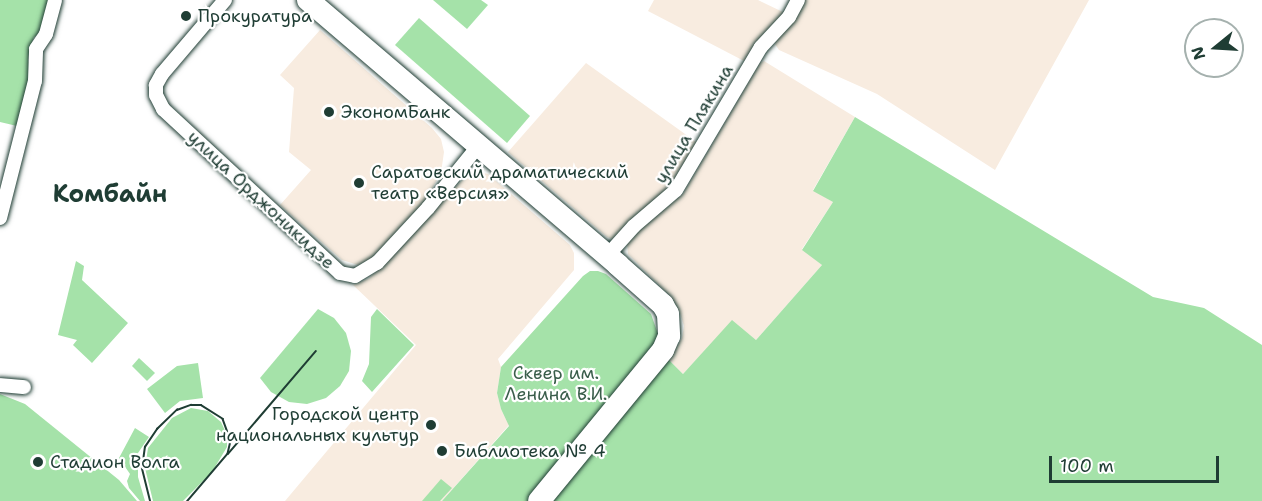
<!DOCTYPE html>
<meta charset="utf-8">
<style>
body{margin:0}
#map{position:relative;width:1262px;height:501px;overflow:hidden;background:#fff;font-family:"Shantell Sans",sans-serif}
div>[style]{position:absolute}
.built>*{inset:0;background:#f8ece0}
.green>*{inset:0;background:#a5e2a9}
.roads{filter:drop-shadow(0 0 2px #1f3d34) drop-shadow(0 0 2px #1f3d34)}
.street>*{height:14px;margin:-7px;padding:0 7px;transform-origin:7px;border-radius:7px;background:#fff}
.primary>*{height:22px;margin:-11px;padding:0 11px;transform-origin:11px;border-radius:11px;background:#fff}
.tram>*{height:1.5px;margin:-0.75px;padding:0 0.75px;transform-origin:0.75px;border-radius:0.75px;background:#1f3d34}
.dots>*{width:16px;height:16px;translate:-50% -50%;box-sizing:border-box;border:3px solid #fff;border-radius:50%}
span{translate:-50% -50%;white-space:nowrap;text-align:center;line-height:1.15;-webkit-text-stroke:4.5px #fff;paint-order:stroke}
.poi-label{font-size:18px;color:#1f3d34}
.left{translate:0 -50%;text-align:left}
.right{translate:-100% -50%;text-align:right}
.street-label{font-size:18px;color:#1f3d34}
.park-label{font-size:18px;color:#3a5e4b}
.district-label{font-size:24px;color:#1f3d34;font-weight:700}
.north{position:absolute;left:1184px;top:18px;width:60px;height:60px;box-sizing:border-box;background:#fff;border:2px solid #a5b1ae;border-radius:50%;rotate:252deg;font-size:16px;font-weight:700;line-height:24px;text-align:center;color:#1f3d34}
.north::after{content:'';display:block;margin:auto;width:21px;height:27px;background:#1f3d34;clip-path:polygon(50% 0,100% 100%,50% 72%,0 100%)}
.scale{position:absolute;left:1049px;top:456px;width:170px;height:27px;box-sizing:border-box;border:3px solid #1f3d34;border-top:0;padding-left:8px;font-size:18px;line-height:21px;white-space:nowrap;color:#1f3d34;-webkit-text-stroke:4px #fff;paint-order:stroke}
</style>
<div id="map">
<div class="built">
<i style="clip-path:polygon(654px 0,758px 0,785px 13px,746px 62px,648px 11px)"></i>
<i style="clip-path:polygon(804px 0,1089px 0,995px 170px,877px 94px,779px 50px,775px 44px,778px 37px)"></i>
<i style="clip-path:polygon(320px 30px,432px 128px,441px 139px,444px 152px,441px 173px,423px 204px,375px 258px,358px 265px,342px 260px,280px 205px,311px 170px,289px 152px,294px 88px,280px 75px)"></i>
<i style="clip-path:polygon(764px 61px,855px 117px,813px 190px,833px 202px,802px 249px,822px 265px,756px 340px,732px 321px,683px 374px,669px 360px,682px 338px,684px 326px,679px 310px,672px 298px,628px 254px,627px 243px,639px 229px,683px 194px,760px 63px)"></i>
<i style="clip-path:polygon(586px 63px,699px 144px,673px 187px,618px 237px,612px 239px,607px 237px,508px 152px)"></i>
<i style="clip-path:polygon(480px 172px,488px 174px,570px 245px,574px 253px,574px 270px,498px 359px,501px 367px,497px 393px,501px 409px,509px 425px,442px 501px,285px 501px,416px 345px,353px 285px,368px 279px,380px 268px,431px 210px,465px 178px)"></i>
</div>
<div class="green">
<i style="clip-path:polygon(0 0,50px 0,42px 32px,34px 37px,30px 48px,28px 60px,31px 68px,17px 126px,0 122px)"></i>
<i style="clip-path:polygon(433px 0,481px 0,488px 5px,467px 29px)"></i>
<i style="clip-path:polygon(419px 18px,530px 116px,507px 143px,395px 45px)"></i>
<i style="clip-path:polygon(855px 117px,1153px 297px,1204px 308px,1262px 345px,1262px 501px,548px 501px,669px 360px,683px 374px,732px 320px,756px 340px,822px 265px,802px 250px,833px 202px,813px 191px)"></i>
<i style="clip-path:polygon(76px 261px,84px 266px,82px 280px,128px 323px,92px 363px,73px 345px,77px 340px,58px 335px)"></i>
<i style="clip-path:polygon(590px 271px,598px 271px,606px 274px,651px 314px,658px 334px,653px 346px,529px 501px,442px 501px,509px 426px,501px 409px,497px 393px,501px 367px,583px 276px)"></i>
<i style="clip-path:polygon(318px 309px,334px 318px,346px 333px,351px 351px,349px 371px,340px 386px,326px 398px,307px 404px,289px 402px,271px 392px,260px 378px)"></i>
<i style="clip-path:polygon(377px 309px,414px 345px,372px 392px,362px 381px,369px 364px,371px 317px)"></i>
<i style="clip-path:polygon(139px 358px,155px 373px,147px 381px,132px 366px)"></i>
<i style="clip-path:polygon(198px 363px,203px 398px,180px 401px,165px 413px,147px 389px,177px 366px)"></i>
<i style="clip-path:polygon(0 394px,25px 404px,119px 480px,137px 501px,0 501px)"></i>
<i style="clip-path:polygon(191px 408px,208px 411px,221px 422px,227px 435px,227px 447px,212px 472px,183px 501px,153px 501px,145px 468px,148px 448px,172px 418px)"></i>
<i style="clip-path:polygon(135px 428px,149px 437px,138px 453px,138px 477px,145px 501px,140px 501px,129px 488px,127px 481px,130px 474px,119px 458px)"></i>
<i style="clip-path:polygon(441px 479px,452px 488px,440px 501px,422px 501px)"></i>
</div>
<div class="roads">
<div class="street">
<i style="left:225px;top:0;width:97px;rotate:130.4deg"></i>
<i style="left:162px;top:74px;width:13px;rotate:119deg"></i>
<i style="left:156px;top:85px;width:10px;rotate:90deg"></i>
<i style="left:156px;top:95px;width:16px;rotate:63deg"></i>
<i style="left:163px;top:109px;width:241px;rotate:42.8deg"></i>
<i style="left:340px;top:273px;width:15px;rotate:11deg"></i>
<i style="left:355px;top:276px;width:26px;rotate:-31deg"></i>
<i style="left:377px;top:263px;width:75px;rotate:-47.2deg"></i>
<i style="left:428px;top:208px;width:81px;rotate:-51deg"></i>
<i style="left:0;top:218px;width:141px;rotate:-75.7deg"></i>
<i style="left:35px;top:81px;width:32px;rotate:-88deg"></i>
<i style="left:36px;top:49px;width:18px;rotate:-56deg"></i>
<i style="left:46px;top:34px;width:35px;rotate:-75deg"></i>
<i style="left:607px;top:256px;width:40px;rotate:-48deg"></i>
<i style="left:634px;top:226px;width:55px;rotate:-40.6deg"></i>
<i style="left:676px;top:190px;width:166px;rotate:-59.3deg"></i>
<i style="left:761px;top:47px;width:41px;rotate:-47deg"></i>
<i style="left:789px;top:17px;width:19px;rotate:-62deg"></i>
<i style="left:0;top:385px;width:24px;rotate:5deg"></i>
</div>
<div class="primary">
<i style="left:308px;top:0;width:408px;rotate:40.5deg"></i>
<i style="left:618px;top:265px;width:60px;rotate:41.6deg"></i>
<i style="left:663px;top:305px;width:10px;rotate:61deg"></i>
<i style="left:668px;top:314px;width:22px;rotate:87deg"></i>
<i style="left:669px;top:336px;width:15px;rotate:113deg"></i>
<i style="left:663px;top:350px;width:195px;rotate:129.4deg"></i>
</div>
</div>
<div class="tram">
<i style="left:228px;top:454px;width:135px;rotate:-49.5deg"></i>
<i style="left:150px;top:501px;width:34px;rotate:-104deg"></i>
<i style="left:142px;top:468px;width:21px;rotate:-82deg"></i>
<i style="left:145px;top:447px;width:22px;rotate:-56deg"></i>
<i style="left:157px;top:429px;width:28px;rotate:-44deg"></i>
<i style="left:177px;top:410px;width:15px;rotate:-20deg"></i>
<i style="left:191px;top:405px;width:10px"></i>
<i style="left:201px;top:405px;width:26px;rotate:32deg"></i>
<i style="left:223px;top:419px;width:23px;rotate:70deg"></i>
<i style="left:231px;top:441px;width:13px;rotate:103deg"></i>
<i style="left:228px;top:454px;width:62px;rotate:130.4deg"></i>
</div>
<div class="dots">
<i style="left:186px;top:16px;background:#1f3d34"></i>
<i style="left:329px;top:112px;background:#1f3d34"></i>
<i style="left:359px;top:183px;background:#1f3d34"></i>
<i style="left:431px;top:425px;background:#1f3d34"></i>
<i style="left:442px;top:451px;background:#1f3d34"></i>
<i style="left:38px;top:462px;background:#1f3d34"></i>
</div>
<div class="poi-label">
<span class="left" style="left:198px;top:16px">Прокуратура</span>
<span class="left" style="left:341px;top:112px">ЭкономБанк</span>
<span class="left" style="left:371px;top:183px">Саратовский драматический<br>театр «Версия»</span>
<span class="right" style="left:419px;top:425px">Городской центр<br>национальных культур</span>
<span class="left" style="left:454px;top:451px">Библиотека № 4</span>
<span class="left" style="left:50px;top:462px">Стадион Волга</span>
</div>
<div class="street-label">
<span style="left:694px;top:124px;rotate:-59deg">улица Плякина</span>
<span style="left:261px;top:200px;rotate:43deg">улица Орджоникидзе</span>
</div>
<div class="park-label">
<span style="left:556px;top:384px">Сквер им.<br>Ленина В.И.</span>
</div>
<div class="district-label">
<span style="left:110px;top:195px">Комбайн</span>
</div>
<div class="north">N</div>
<div class="scale">100 m</div>
</div>
